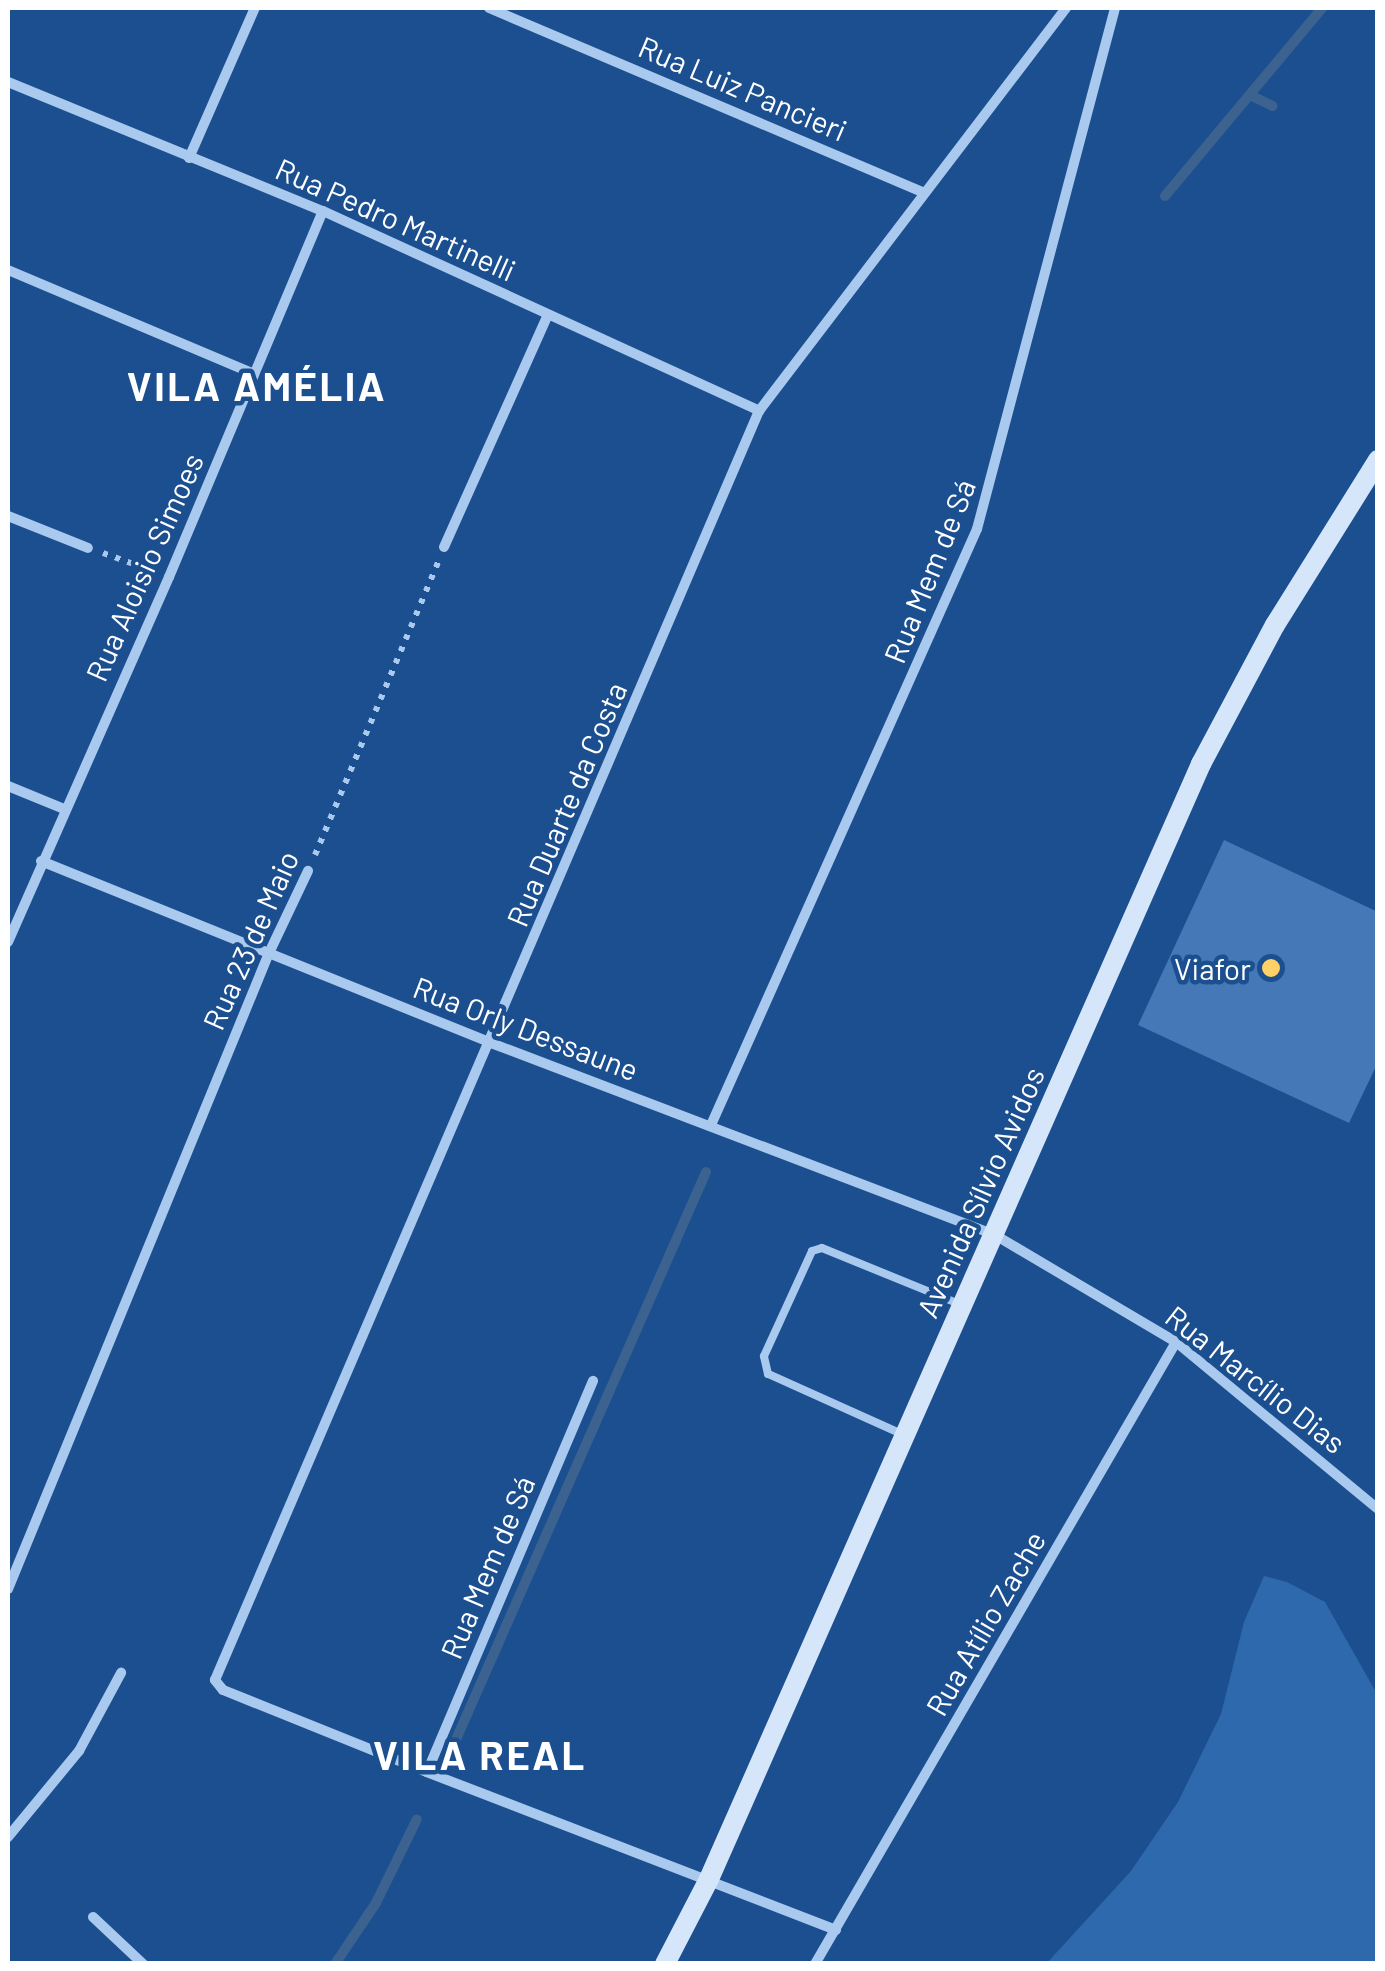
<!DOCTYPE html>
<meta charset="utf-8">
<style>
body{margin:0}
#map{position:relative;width:1385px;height:1971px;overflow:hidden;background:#1b4f8f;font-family:Barlow,sans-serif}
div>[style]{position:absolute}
.green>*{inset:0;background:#2e69ad}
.stream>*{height:10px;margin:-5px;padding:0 5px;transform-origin:5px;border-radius:5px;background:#3c6290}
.building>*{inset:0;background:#4478b7}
.path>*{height:6px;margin-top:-3px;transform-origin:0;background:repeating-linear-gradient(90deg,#a9c9ee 0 5px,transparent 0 13px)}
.lane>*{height:8px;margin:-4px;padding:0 4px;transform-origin:4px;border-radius:4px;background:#a9c9ee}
.street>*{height:10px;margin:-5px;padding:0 5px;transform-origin:5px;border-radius:5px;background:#a9c9ee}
.secondary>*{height:20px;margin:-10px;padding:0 10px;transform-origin:10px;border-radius:10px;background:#d6e6fa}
.dots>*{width:28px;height:28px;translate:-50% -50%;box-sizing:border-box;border:5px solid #1b4f8f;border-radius:50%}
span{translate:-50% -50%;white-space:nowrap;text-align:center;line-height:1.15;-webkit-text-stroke:9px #1b4f8f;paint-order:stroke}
.street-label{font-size:30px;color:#fff}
.poi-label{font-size:30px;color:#fff}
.right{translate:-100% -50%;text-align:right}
.district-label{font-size:40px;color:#fff;font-weight:700;letter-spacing:2.5px}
.frame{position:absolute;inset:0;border:10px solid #fff;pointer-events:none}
</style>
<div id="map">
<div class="green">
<i style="clip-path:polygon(1264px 1576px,1287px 1582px,1325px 1602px,1377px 1694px,1377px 1963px,1047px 1963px,1131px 1871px,1178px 1802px,1221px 1714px,1244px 1622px)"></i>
</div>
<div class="stream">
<i style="left:1250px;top:95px;width:25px;rotate:26deg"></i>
<i style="left:1165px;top:196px;width:245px;rotate:-50.1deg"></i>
<i style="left:454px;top:1744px;width:625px;rotate:-66.22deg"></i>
<i style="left:335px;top:1964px;width:73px;rotate:-56.1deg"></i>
<i style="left:376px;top:1903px;width:93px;rotate:-64deg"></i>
</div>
<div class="building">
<i style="clip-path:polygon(1224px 840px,1378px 912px,1378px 1062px,1349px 1123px,1138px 1025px)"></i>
</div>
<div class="path">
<i style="left:103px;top:553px;width:53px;rotate:19.8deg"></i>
<i style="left:315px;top:855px;width:318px;rotate:-67.2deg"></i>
</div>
<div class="lane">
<i style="left:904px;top:1435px;width:149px;rotate:-155.8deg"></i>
<i style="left:768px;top:1374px;width:18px;rotate:-103deg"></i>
<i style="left:764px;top:1356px;width:115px;rotate:-65.4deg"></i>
<i style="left:812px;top:1251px;width:10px;rotate:-17deg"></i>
<i style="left:822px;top:1248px;width:148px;rotate:22.2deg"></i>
</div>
<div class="street">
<i style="left:489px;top:8px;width:471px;rotate:23deg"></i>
<i style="left:8px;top:82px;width:340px;rotate:22.3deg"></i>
<i style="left:323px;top:211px;width:480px;rotate:24.6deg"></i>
<i style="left:189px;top:158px;width:164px;rotate:-66.3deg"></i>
<i style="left:8px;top:270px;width:267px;rotate:22.9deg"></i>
<i style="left:8px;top:516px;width:86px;rotate:21.8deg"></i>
<i style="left:444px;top:547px;width:254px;rotate:-65.9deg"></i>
<i style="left:8px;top:786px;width:61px;rotate:22.3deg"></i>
<i style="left:41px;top:861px;width:485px;rotate:22deg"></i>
<i style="left:491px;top:1043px;width:539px;rotate:20.85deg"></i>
<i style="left:995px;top:1235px;width:210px;rotate:30.6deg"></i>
<i style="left:1176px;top:1342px;width:262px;rotate:39.6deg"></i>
<i style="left:8px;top:942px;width:399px;rotate:-66.2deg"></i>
<i style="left:169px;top:577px;width:397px;rotate:-67.2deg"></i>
<i style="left:711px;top:1125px;width:653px;rotate:-65.95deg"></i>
<i style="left:977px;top:529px;width:539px;rotate:-75.16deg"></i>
<i style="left:8px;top:1589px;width:687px;rotate:-67.69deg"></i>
<i style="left:269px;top:953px;width:91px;rotate:-64.6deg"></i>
<i style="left:427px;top:1772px;width:425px;rotate:-67deg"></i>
<i style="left:8px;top:1837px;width:112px;rotate:-50.5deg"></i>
<i style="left:79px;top:1751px;width:89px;rotate:-61.7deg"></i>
<i style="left:93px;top:1917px;width:69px;rotate:43.2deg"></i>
<i style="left:836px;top:1930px;width:438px;rotate:-158.9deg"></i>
<i style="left:427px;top:1772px;width:220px;rotate:-158.1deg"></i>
<i style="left:223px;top:1690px;width:13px;rotate:-129deg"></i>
<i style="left:215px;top:1680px;width:1381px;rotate:-66.8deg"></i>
<i style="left:759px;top:411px;width:507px;rotate:-52.7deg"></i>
<i style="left:815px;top:1964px;width:719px;rotate:-59.87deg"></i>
</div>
<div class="secondary">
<i style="left:665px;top:1964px;width:96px;rotate:-62.6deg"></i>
<i style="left:709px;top:1879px;width:1219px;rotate:-66.19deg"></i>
<i style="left:1201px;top:764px;width:157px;rotate:-62deg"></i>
<i style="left:1275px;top:625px;width:195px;rotate:-58deg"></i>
</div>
<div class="dots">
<i style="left:1271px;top:968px;background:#ffd166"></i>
</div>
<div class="street-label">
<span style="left:743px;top:88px;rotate:23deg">Rua Luiz Pancieri</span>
<span style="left:396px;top:219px;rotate:24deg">Rua Pedro Martinelli</span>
<span style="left:144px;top:567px;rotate:-66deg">Rua Aloisio Simoes</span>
<span style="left:929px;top:571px;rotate:-68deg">Rua Mem de Sá</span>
<span style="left:566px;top:804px;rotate:-67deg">Rua Duarte da Costa</span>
<span style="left:250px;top:940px;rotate:-66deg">Rua 23 de Maio</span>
<span style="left:526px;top:1028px;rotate:21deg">Rua Orly Dessaune</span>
<span style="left:980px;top:1192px;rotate:-66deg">Avenida Sílvio Avidos</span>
<span style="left:1256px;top:1379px;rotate:38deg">Rua Marcílio Dias</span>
<span style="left:487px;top:1567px;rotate:-67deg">Rua Mem de Sá</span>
<span style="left:985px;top:1623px;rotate:-60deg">Rua Atílio Zache</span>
</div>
<div class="poi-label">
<span class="right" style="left:1251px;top:968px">Viafor</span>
</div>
<div class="district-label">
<span style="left:257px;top:385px">VILA AMÉLIA</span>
<span style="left:480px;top:1754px">VILA REAL</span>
</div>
<div class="frame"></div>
</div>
